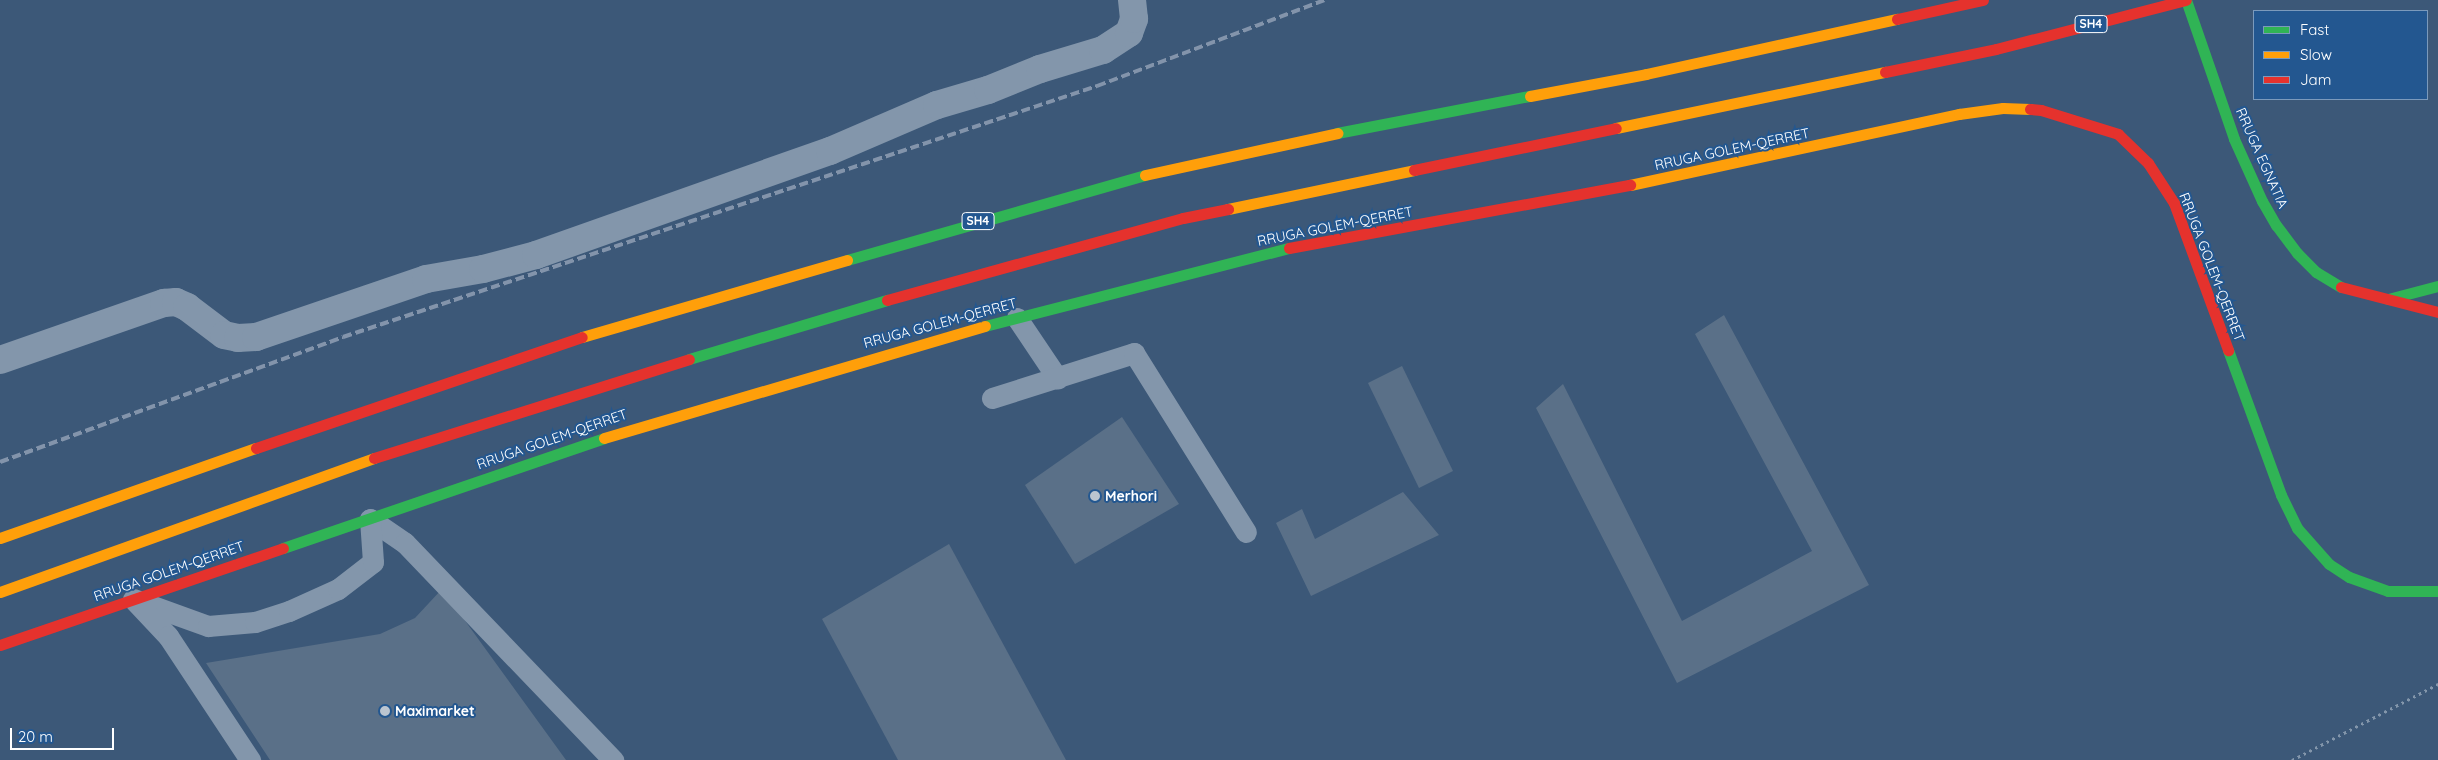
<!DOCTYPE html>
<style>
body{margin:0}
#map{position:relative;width:2438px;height:760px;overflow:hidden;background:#3c5878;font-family:Quicksand,sans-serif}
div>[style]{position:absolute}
.building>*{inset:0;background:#5a7088}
.path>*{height:3px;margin-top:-1.5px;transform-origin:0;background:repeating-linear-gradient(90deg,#8396ab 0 2.5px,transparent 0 6.5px)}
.lane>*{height:21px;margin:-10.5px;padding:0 10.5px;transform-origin:10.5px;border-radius:10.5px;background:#8396ab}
.street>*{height:28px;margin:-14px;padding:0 14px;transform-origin:14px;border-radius:14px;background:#8396ab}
.fast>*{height:11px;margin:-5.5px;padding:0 5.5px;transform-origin:5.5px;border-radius:5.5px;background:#30b455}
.slow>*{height:11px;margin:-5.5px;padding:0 5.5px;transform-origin:5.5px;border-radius:5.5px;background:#ff9f0a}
.jam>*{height:11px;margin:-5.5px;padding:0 5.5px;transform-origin:5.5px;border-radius:5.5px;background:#e5322d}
.rail>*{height:4px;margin-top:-2px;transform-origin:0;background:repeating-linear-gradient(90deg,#8394ab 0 9px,transparent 0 13px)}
.dots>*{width:14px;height:14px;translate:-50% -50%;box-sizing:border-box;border:2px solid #235790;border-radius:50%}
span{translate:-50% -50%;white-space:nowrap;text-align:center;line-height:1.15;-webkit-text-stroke:4px #235790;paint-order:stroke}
.shield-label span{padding:1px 4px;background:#235790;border:1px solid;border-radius:4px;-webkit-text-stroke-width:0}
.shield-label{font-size:12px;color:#fff;font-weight:700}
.street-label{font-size:14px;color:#fff}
.poi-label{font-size:14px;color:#fff;font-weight:700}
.left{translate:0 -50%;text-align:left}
.legend{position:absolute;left:2253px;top:10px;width:175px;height:90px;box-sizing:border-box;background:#235790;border:1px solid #7b9abc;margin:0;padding:6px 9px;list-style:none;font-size:15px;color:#fff}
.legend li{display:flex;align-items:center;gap:10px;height:25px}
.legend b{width:25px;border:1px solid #7b9abc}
.scale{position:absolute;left:10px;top:728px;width:104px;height:22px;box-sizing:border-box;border:2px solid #fff;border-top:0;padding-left:6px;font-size:15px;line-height:18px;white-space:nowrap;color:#fff;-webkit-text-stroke:4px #235790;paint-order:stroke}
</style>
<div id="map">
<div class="building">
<i style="clip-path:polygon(1724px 315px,1869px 585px,1677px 683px,1536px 408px,1563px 384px,1682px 621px,1812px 551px,1695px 334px)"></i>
<i style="clip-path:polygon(1402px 366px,1453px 471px,1419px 488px,1368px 383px)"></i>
<i style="clip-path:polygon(1122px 417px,1179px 504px,1075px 564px,1025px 485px)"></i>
<i style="clip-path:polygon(1403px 492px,1439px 535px,1311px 596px,1276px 523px,1302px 509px,1315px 539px)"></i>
<i style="clip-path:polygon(949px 544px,1066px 760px,898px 760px,822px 619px)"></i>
<i style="clip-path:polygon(442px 589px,566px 760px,270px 760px,206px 663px,380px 634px,415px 618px)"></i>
</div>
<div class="path">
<i style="left:2292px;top:760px;width:165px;rotate:-27.5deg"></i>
</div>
<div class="lane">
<i style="left:1017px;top:318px;width:73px;rotate:56.1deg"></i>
<i style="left:992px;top:398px;width:149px;rotate:-17.6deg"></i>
<i style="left:1134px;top:353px;width:211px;rotate:58deg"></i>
<i style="left:370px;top:519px;width:42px;rotate:34.4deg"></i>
<i style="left:405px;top:543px;width:301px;rotate:46.2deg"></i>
<i style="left:133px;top:599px;width:80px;rotate:19.8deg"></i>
<i style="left:208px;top:626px;width:47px;rotate:-4.9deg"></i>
<i style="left:255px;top:622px;width:36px;rotate:-18deg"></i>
<i style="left:289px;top:611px;width:54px;rotate:-24.2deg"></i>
<i style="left:338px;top:589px;width:44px;rotate:-37.6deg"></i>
<i style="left:373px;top:562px;width:43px;rotate:-94deg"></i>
<i style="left:135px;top:601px;width:48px;rotate:46.7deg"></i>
<i style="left:168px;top:636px;width:149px;rotate:56.5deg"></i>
</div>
<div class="street">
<i style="left:0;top:360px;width:174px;rotate:-19.2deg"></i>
<i style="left:164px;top:303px;width:12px;rotate:-5deg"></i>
<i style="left:176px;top:302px;width:12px;rotate:24deg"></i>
<i style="left:187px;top:307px;width:46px;rotate:37.1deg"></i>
<i style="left:224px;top:335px;width:14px;rotate:12deg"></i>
<i style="left:238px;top:338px;width:18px;rotate:-3deg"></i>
<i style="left:256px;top:337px;width:180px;rotate:-18.8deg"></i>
<i style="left:426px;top:279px;width:58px;rotate:-10deg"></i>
<i style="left:483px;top:269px;width:55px;rotate:-14.8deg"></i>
<i style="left:536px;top:255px;width:312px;rotate:-19.5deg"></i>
<i style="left:830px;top:151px;width:116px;rotate:-23.3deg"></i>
<i style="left:937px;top:105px;width:53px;rotate:-16.4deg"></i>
<i style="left:988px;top:90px;width:56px;rotate:-22deg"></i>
<i style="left:1040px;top:69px;width:66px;rotate:-16.8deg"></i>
<i style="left:1103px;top:50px;width:31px;rotate:-33deg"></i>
<i style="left:1129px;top:33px;width:15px;rotate:-70deg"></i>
<i style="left:1134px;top:19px;width:19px;rotate:-96deg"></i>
</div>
<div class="fast">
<i style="left:2186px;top:0;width:147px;rotate:70.9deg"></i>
<i style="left:2234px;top:139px;width:68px;rotate:65.7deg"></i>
<i style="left:2262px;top:201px;width:28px;rotate:60deg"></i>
<i style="left:2276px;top:225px;width:35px;rotate:53deg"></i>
<i style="left:2297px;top:253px;width:27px;rotate:45deg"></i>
<i style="left:2316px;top:272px;width:29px;rotate:31deg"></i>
<i style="left:1337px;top:133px;width:197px;rotate:-10.9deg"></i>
<i style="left:847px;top:260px;width:310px;rotate:-15.9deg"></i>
<i style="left:2388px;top:299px;width:52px;rotate:-14.6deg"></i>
<i style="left:985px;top:326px;width:314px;rotate:-14.4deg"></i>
<i style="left:2228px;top:350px;width:154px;rotate:69.9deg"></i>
<i style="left:2281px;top:495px;width:37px;rotate:64deg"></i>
<i style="left:2297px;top:528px;width:48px;rotate:48.4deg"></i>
<i style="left:2329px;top:564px;width:24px;rotate:33deg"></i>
<i style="left:2349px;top:577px;width:41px;rotate:19.7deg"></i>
<i style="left:2388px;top:591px;width:50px"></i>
<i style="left:689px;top:359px;width:207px;rotate:-16.6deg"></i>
<i style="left:283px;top:548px;width:339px;rotate:-18.9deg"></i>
</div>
<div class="slow">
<i style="left:1530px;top:96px;width:118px;rotate:-10.7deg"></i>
<i style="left:1646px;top:74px;width:257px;rotate:-12.4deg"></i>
<i style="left:1616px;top:128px;width:275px;rotate:-11.8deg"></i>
<i style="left:1145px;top:175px;width:197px;rotate:-12.3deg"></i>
<i style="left:1630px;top:185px;width:337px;rotate:-12.2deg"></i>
<i style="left:1959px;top:114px;width:44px;rotate:-7.8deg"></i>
<i style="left:2003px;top:108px;width:27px;rotate:2deg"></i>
<i style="left:1228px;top:209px;width:190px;rotate:-11.8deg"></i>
<i style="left:582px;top:337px;width:276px;rotate:-16.2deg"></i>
<i style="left:604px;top:438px;width:397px;rotate:-16.4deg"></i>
<i style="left:0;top:538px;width:271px;rotate:-19.4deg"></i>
<i style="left:0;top:592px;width:397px;rotate:-19.7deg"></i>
</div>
<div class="jam">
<i style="left:1897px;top:19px;width:88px;rotate:-12.5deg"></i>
<i style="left:1885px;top:72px;width:113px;rotate:-11.7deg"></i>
<i style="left:1996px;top:49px;width:196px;rotate:-14.5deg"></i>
<i style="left:2030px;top:109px;width:11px;rotate:5deg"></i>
<i style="left:2041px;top:110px;width:81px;rotate:17.3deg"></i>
<i style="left:2118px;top:134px;width:42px;rotate:44deg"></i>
<i style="left:2148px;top:163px;width:48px;rotate:57deg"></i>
<i style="left:2174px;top:203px;width:157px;rotate:69.8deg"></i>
<i style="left:1414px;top:170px;width:206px;rotate:-11.7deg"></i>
<i style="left:1289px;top:248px;width:347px;rotate:-10.5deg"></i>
<i style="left:2341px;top:287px;width:100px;rotate:14.5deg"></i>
<i style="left:887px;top:300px;width:307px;rotate:-15.5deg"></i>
<i style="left:1183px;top:218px;width:46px;rotate:-11.3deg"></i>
<i style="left:256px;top:448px;width:344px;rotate:-18.8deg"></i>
<i style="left:374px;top:458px;width:330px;rotate:-17.4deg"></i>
<i style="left:0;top:645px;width:299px;rotate:-18.9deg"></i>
</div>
<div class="rail">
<i style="left:0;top:462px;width:365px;rotate:-20deg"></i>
<i style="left:343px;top:337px;width:795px;rotate:-18.41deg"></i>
<i style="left:1097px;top:86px;width:243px;rotate:-20.7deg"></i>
</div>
<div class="dots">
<i style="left:1095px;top:496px;background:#bbc5d0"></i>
<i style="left:385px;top:711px;background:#bbc5d0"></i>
</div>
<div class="shield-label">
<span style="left:2091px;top:24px">SH4</span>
<span style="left:978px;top:221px">SH4</span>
</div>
<div class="street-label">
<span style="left:1732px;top:149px;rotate:-12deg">RRUGA GOLEM-QERRET</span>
<span style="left:2262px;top:158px;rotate:66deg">RRUGA EGNATIA</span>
<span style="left:1335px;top:226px;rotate:-11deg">RRUGA GOLEM-QERRET</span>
<span style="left:2212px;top:267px;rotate:69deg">RRUGA GOLEM-QERRET</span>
<span style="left:940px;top:323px;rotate:-15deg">RRUGA GOLEM-QERRET</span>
<span style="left:552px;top:439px;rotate:-19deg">RRUGA GOLEM-QERRET</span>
<span style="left:169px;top:571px;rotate:-19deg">RRUGA GOLEM-QERRET</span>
</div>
<div class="poi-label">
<span class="left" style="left:1105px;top:496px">Merhori</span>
<span class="left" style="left:395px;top:711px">Maximarket</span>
</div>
<ul class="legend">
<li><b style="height:6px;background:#30b455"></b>Fast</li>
<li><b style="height:6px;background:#ff9f0a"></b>Slow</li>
<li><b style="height:6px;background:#e5322d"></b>Jam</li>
</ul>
<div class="scale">20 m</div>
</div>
